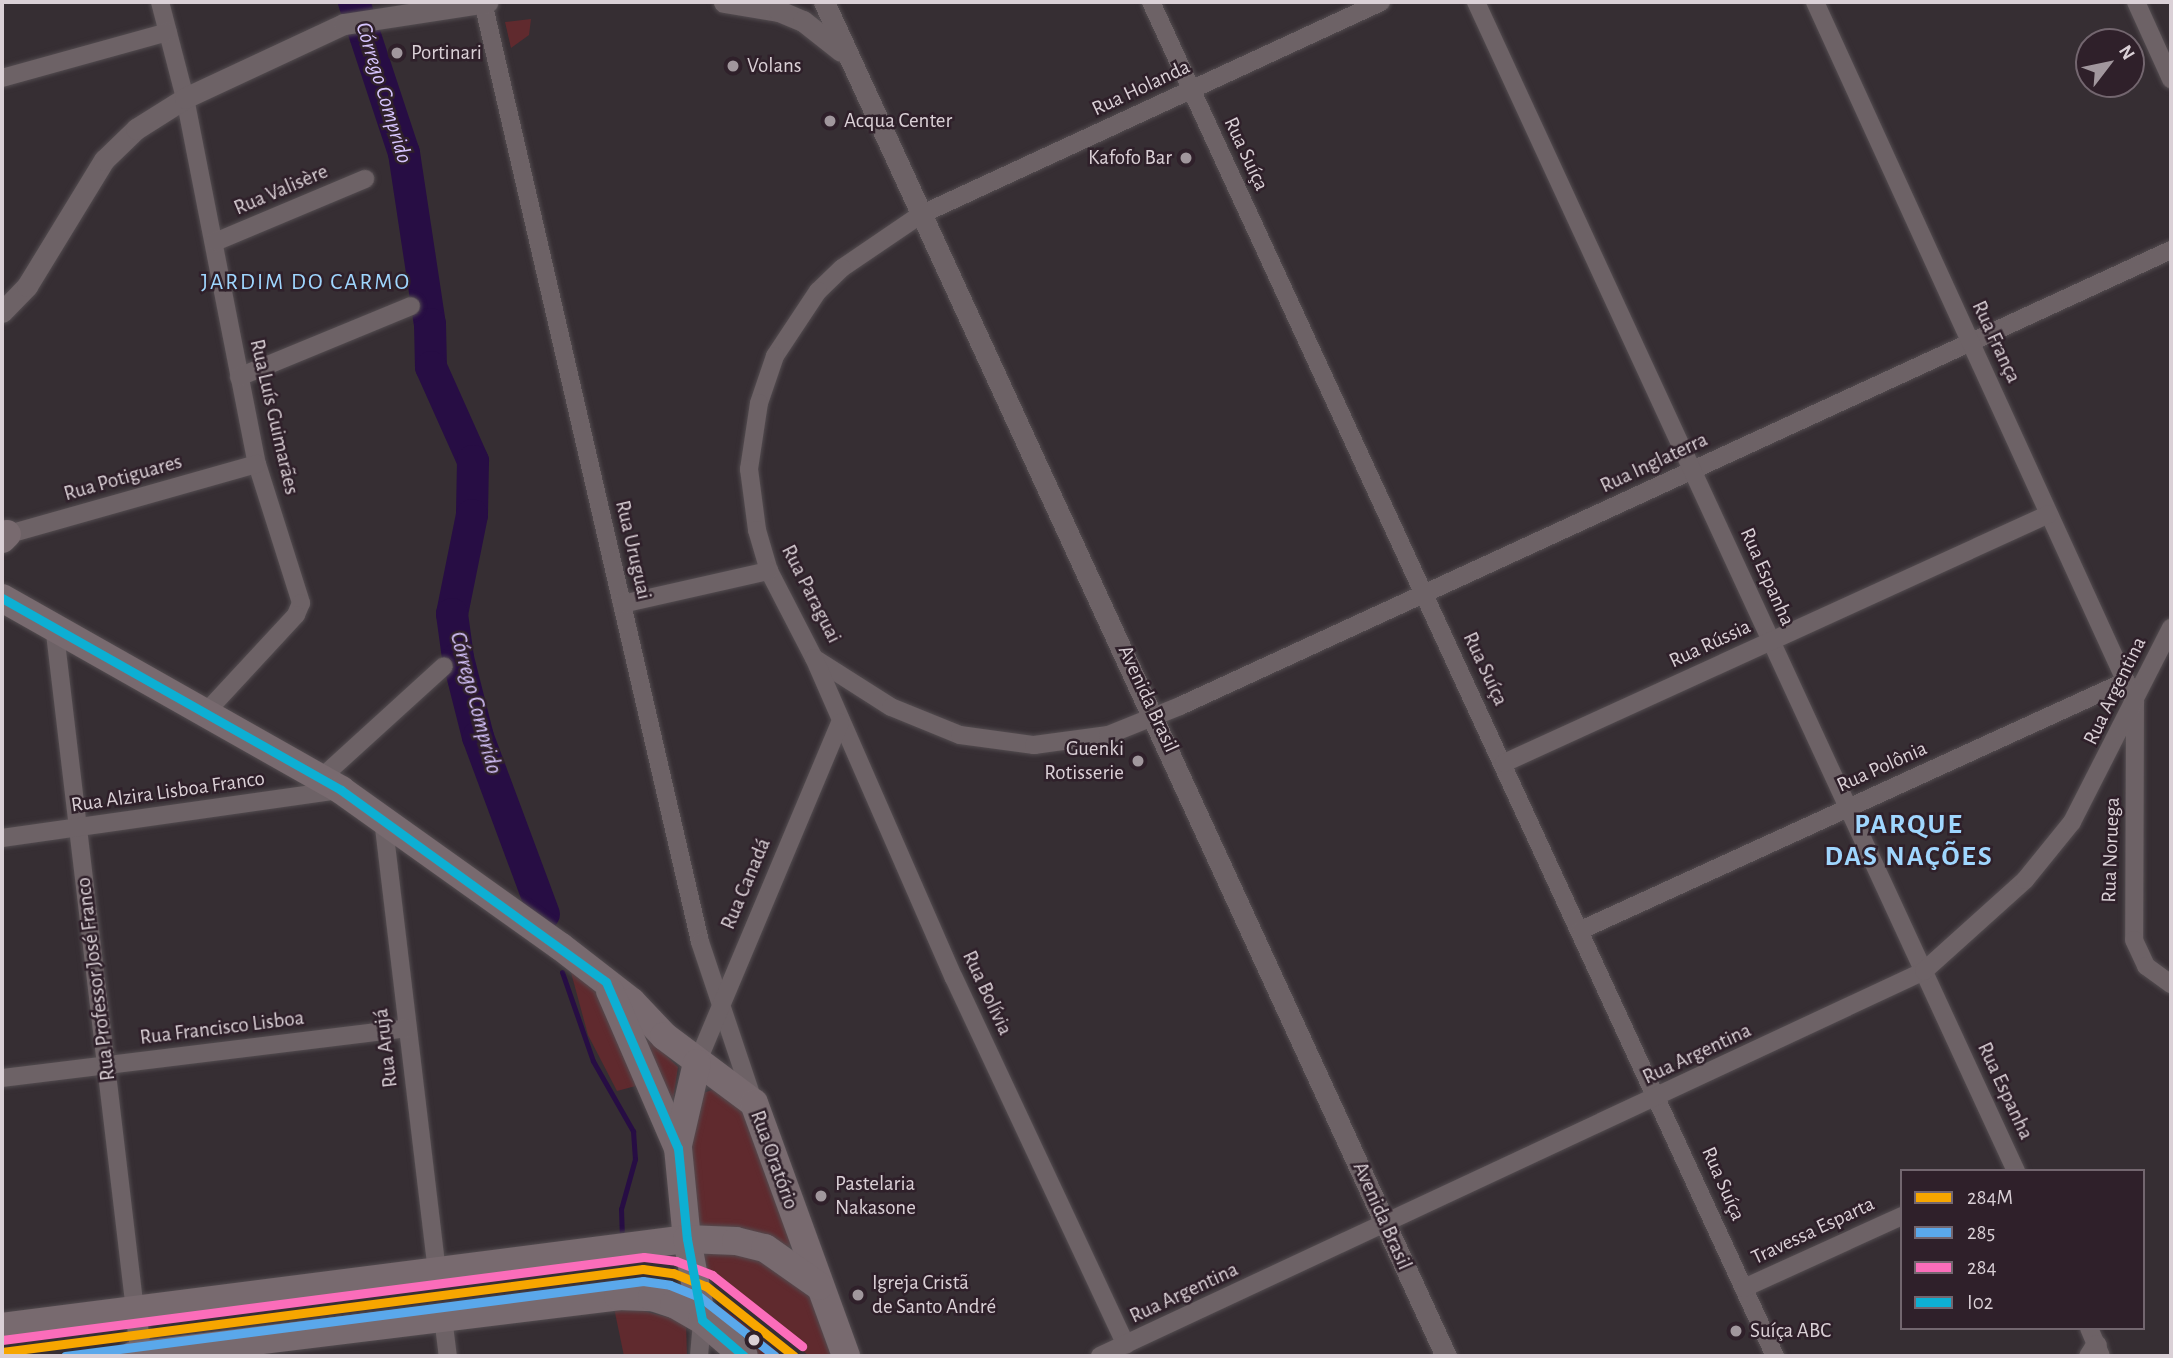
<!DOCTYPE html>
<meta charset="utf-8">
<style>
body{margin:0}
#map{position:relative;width:2173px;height:1358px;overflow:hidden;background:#362e33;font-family:"Alegreya Sans",sans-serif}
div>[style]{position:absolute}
.green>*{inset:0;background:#602a2e}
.stream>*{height:5px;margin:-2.5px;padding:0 2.5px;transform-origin:2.5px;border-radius:2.5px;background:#270d44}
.river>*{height:32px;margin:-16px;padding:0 16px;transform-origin:16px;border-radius:16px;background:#270d44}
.roads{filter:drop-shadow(0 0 2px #534c50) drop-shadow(0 0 2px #534c50)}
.minor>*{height:18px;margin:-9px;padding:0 9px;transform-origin:9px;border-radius:9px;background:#6d6266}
.tertiary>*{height:21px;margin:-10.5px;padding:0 10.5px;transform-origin:10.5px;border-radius:10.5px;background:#6d6266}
.primary>*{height:28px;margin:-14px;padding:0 14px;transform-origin:14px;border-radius:14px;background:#786a6f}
.bus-1>*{height:9px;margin:-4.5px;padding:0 4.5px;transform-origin:4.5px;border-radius:4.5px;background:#f7a600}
.bus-2>*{height:9px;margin:-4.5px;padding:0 4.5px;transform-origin:4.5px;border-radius:4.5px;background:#5aa8eb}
.bus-3>*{height:9px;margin:-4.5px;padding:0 4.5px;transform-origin:4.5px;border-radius:4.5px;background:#fb6dba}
.bus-4>*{height:9px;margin:-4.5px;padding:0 4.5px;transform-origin:4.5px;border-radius:4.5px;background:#0dafd3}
.dots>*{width:19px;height:19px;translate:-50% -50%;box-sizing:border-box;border:4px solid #2f202a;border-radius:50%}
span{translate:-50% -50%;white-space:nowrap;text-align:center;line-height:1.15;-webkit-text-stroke:5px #2f202a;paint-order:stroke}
.poi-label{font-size:21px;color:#dad0d6}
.left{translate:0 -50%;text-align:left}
.right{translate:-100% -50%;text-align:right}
.street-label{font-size:21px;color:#dad0d6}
.water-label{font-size:23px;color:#d6c4fd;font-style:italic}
.neighbourhood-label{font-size:23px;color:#9fd6fe;letter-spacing:2px}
.district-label{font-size:28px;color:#9fd6fe;font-weight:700;letter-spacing:2px}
.frame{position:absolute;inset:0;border:4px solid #dad0d6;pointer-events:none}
.legend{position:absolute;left:1900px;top:1169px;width:245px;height:161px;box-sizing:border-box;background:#2f202a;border:2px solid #73666f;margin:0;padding:9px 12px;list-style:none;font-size:21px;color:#dad0d6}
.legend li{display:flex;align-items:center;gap:14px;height:35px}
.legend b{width:35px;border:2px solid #73666f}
.north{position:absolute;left:2075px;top:28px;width:70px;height:70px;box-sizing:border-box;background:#2f202a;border:2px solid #73666f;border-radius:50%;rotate:58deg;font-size:19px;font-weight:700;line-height:28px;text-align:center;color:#dad0d6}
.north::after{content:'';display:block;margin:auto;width:24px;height:32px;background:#a1979d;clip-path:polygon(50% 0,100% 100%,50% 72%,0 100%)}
</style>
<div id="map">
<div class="green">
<i style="clip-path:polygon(531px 19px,529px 35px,511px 48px,505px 22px)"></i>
<i style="clip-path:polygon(569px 965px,593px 985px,643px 1084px,617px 1091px,588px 1035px)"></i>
<i style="clip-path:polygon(642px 1032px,678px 1067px,672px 1108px)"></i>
<i style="clip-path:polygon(715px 1089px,742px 1110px,791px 1238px,790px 1247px,696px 1229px,685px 1152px,703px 1093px)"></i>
<i style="clip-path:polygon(749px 1250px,810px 1297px,831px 1356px,809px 1356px,730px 1290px,709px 1277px,703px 1251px)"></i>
<i style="clip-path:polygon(711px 1301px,734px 1316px,782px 1356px,758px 1356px,715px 1318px)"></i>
<i style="clip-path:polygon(613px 1303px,686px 1322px,687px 1356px,624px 1356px)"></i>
</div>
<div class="stream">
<i style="left:562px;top:972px;width:94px;rotate:70.8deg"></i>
<i style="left:593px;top:1061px;width:81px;rotate:60.3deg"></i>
<i style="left:633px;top:1131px;width:28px;rotate:86deg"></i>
<i style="left:635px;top:1159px;width:52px;rotate:105.6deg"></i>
<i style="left:621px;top:1209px;width:28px;rotate:88deg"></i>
</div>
<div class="river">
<i style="left:354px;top:2px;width:159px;rotate:71.7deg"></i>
<i style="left:404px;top:153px;width:173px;rotate:81.4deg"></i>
<i style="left:430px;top:324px;width:43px;rotate:88.7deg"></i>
<i style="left:431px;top:367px;width:103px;rotate:65.9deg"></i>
<i style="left:473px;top:461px;width:54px;rotate:91.1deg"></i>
<i style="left:472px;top:515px;width:101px;rotate:101.4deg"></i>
<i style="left:452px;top:614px;width:44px;rotate:82.2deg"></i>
<i style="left:458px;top:658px;width:81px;rotate:75.8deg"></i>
<i style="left:478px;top:737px;width:189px;rotate:69.6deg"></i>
</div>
<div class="roads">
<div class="minor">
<i style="left:160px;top:2px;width:99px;rotate:75.4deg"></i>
<i style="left:185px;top:98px;width:373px;rotate:78.9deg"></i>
<i style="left:257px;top:464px;width:146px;rotate:72.4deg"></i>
<i style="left:301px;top:603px;width:13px;rotate:113deg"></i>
<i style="left:296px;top:615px;width:131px;rotate:132.8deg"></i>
<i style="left:483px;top:2px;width:965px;rotate:77deg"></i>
<i style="left:700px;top:942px;width:167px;rotate:71.5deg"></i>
<i style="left:1151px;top:2px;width:1491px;rotate:65.26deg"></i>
<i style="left:1381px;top:2px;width:508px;rotate:155.2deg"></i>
<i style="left:920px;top:215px;width:94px;rotate:145.8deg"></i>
<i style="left:842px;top:268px;width:33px;rotate:136deg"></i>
<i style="left:818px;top:291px;width:78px;rotate:123.5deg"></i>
<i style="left:775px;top:356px;width:50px;rotate:108.8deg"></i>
<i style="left:759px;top:403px;width:67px;rotate:98.6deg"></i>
<i style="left:749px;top:469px;width:62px;rotate:82.5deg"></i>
<i style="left:757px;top:530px;width:43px;rotate:73.7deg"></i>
<i style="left:769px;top:571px;width:98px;rotate:62.7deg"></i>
<i style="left:814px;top:658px;width:91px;rotate:32.5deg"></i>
<i style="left:891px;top:707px;width:74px;rotate:22.1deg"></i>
<i style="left:960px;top:735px;width:75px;rotate:7.7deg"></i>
<i style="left:1034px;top:745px;width:75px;rotate:-7.7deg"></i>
<i style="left:1108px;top:735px;width:78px;rotate:-21.9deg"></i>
<i style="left:1180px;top:706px;width:1091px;rotate:-24.71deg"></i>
<i style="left:1476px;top:2px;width:1288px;rotate:65.21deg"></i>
<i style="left:1815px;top:2px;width:770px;rotate:65.43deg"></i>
<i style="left:2135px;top:702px;width:238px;rotate:90.2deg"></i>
<i style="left:2134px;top:940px;width:29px;rotate:65deg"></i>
<i style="left:2146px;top:966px;width:31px;rotate:36deg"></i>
<i style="left:2136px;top:2px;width:85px;rotate:65.6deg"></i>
<i style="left:2px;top:78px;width:172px;rotate:-15.5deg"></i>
<i style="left:215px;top:242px;width:163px;rotate:-22.8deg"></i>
<i style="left:239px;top:377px;width:186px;rotate:-22.4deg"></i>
<i style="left:2px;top:536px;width:265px;rotate:-15.8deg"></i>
<i style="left:622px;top:604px;width:151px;rotate:-12.7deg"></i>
<i style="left:54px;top:625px;width:690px;rotate:83.26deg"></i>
<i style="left:814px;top:658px;width:349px;rotate:66.4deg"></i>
<i style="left:954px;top:978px;width:405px;rotate:64.9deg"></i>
<i style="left:1504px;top:763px;width:599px;rotate:-24.55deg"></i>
<i style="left:321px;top:778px;width:166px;rotate:-42.3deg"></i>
<i style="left:383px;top:819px;width:454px;rotate:83.2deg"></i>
<i style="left:2px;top:838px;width:342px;rotate:-8.1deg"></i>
<i style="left:1581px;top:930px;width:599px;rotate:-24.55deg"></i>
<i style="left:697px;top:1063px;width:369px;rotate:-67.2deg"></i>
<i style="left:2px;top:1078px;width:408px;rotate:-7deg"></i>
<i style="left:1744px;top:1288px;width:174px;rotate:-24.5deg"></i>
<i style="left:443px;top:1317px;width:39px;rotate:83deg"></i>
<i style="left:2089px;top:1328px;width:30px;rotate:67deg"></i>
<i style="left:699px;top:1356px;width:36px;rotate:-85deg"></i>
<i style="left:1100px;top:1356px;width:910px;rotate:-25.04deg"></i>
<i style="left:1924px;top:971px;width:136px;rotate:-42deg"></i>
<i style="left:2025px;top:880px;width:75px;rotate:-51deg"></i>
<i style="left:2072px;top:822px;width:218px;rotate:-63deg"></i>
</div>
<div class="tertiary">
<i style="left:724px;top:2px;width:56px;rotate:9.3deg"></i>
<i style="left:779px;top:11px;width:26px;rotate:23deg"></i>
<i style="left:803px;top:21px;width:48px;rotate:38.3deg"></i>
<i style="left:824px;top:2px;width:1490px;rotate:65.33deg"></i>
<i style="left:2px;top:312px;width:36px;rotate:-46deg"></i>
<i style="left:27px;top:286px;width:148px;rotate:-58.6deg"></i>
<i style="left:104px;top:160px;width:45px;rotate:-44.1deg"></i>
<i style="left:136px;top:129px;width:58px;rotate:-32.3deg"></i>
<i style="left:185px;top:98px;width:175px;rotate:-25deg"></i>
<i style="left:344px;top:24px;width:145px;rotate:-8.7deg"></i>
<i style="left:135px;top:1310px;width:46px;rotate:82.6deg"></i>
<i style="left:2089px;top:1356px;width:13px;rotate:-58deg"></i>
</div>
<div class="primary">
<i style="left:2px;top:539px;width:7px;rotate:-45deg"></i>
<i style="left:2px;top:598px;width:390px;rotate:29.5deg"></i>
<i style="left:341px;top:790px;width:269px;rotate:35.5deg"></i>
<i style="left:560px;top:946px;width:91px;rotate:37.9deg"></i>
<i style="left:632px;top:1002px;width:47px;rotate:46.7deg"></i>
<i style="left:664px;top:1036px;width:112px;rotate:36.7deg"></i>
<i style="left:754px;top:1103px;width:269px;rotate:70deg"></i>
<i style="left:610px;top:991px;width:171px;rotate:66.6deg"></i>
<i style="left:678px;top:1148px;width:91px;rotate:84.4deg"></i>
<i style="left:687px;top:1239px;width:82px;rotate:79.5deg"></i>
<i style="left:678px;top:1145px;width:84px;rotate:-77deg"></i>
<i style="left:2px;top:1327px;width:691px;rotate:-7.32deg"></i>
<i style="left:687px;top:1239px;width:49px;rotate:2.3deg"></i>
<i style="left:736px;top:1241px;width:30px;rotate:14deg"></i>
<i style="left:765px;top:1248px;width:66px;rotate:35.1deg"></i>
<i style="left:132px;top:1356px;width:490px;rotate:-7deg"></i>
<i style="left:618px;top:1296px;width:34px;rotate:2deg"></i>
<i style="left:652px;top:1297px;width:23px;rotate:18deg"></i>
<i style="left:674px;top:1304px;width:32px;rotate:30deg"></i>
<i style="left:702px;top:1320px;width:55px;rotate:40.6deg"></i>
</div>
</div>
<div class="bus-1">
<i style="left:2px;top:1352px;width:646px;rotate:-7.38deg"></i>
<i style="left:643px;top:1269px;width:30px;rotate:8deg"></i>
<i style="left:673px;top:1273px;width:35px;rotate:22deg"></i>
<i style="left:706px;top:1286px;width:112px;rotate:38.5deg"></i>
</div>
<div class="bus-2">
<i style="left:65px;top:1356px;width:583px;rotate:-7.39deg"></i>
<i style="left:643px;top:1281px;width:27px;rotate:8deg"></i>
<i style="left:670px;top:1285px;width:32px;rotate:22deg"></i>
<i style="left:700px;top:1297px;width:95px;rotate:38.2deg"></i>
</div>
<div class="bus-3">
<i style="left:2px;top:1340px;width:647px;rotate:-7.37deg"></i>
<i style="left:644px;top:1257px;width:32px;rotate:7deg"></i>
<i style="left:676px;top:1261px;width:39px;rotate:21deg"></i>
<i style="left:712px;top:1275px;width:115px;rotate:38.3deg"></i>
</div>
<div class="bus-4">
<i style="left:2px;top:598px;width:390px;rotate:29.5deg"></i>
<i style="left:341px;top:790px;width:327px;rotate:35.9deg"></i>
<i style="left:606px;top:982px;width:181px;rotate:66.6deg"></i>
<i style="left:678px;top:1148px;width:91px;rotate:84.4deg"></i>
<i style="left:687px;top:1239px;width:82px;rotate:79.5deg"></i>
<i style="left:702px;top:1320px;width:55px;rotate:40.6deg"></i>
</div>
<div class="dots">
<i style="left:397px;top:53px;background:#a1979d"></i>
<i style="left:733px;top:66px;background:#a1979d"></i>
<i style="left:830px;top:121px;background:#a1979d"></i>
<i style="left:1186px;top:158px;background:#a1979d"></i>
<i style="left:1138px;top:761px;background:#a1979d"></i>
<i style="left:821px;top:1196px;background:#a1979d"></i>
<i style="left:858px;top:1295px;background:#a1979d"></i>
<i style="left:1736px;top:1331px;background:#a1979d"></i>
<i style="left:754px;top:1340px;background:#dad0d6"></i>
</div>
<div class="poi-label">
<span class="left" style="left:411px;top:53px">Portinari</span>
<span class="left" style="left:747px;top:66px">Volans</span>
<span class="left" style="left:844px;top:121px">Acqua Center</span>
<span class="right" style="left:1172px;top:158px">Kafofo Bar</span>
<span class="right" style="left:1124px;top:761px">Guenki<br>Rotisserie</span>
<span class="left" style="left:835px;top:1196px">Pastelaria<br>Nakasone</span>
<span class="left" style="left:872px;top:1295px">Igreja Cristã<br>de Santo André</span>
<span class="left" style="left:1750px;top:1331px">Suíça ABC</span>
</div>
<div class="street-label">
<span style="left:1141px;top:88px;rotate:-25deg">Rua Holanda</span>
<span style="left:1246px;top:154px;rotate:65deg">Rua Suíça</span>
<span style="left:281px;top:190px;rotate:-23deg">Rua Valisère</span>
<span style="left:1996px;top:342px;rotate:65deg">Rua França</span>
<span style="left:274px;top:417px;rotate:77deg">Rua Luís Guimarães</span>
<span style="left:1654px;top:463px;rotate:-25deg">Rua Inglaterra</span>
<span style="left:123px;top:478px;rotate:-16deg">Rua Potiguares</span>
<span style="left:633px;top:550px;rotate:77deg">Rua Uruguai</span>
<span style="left:1767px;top:577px;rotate:66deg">Rua Espanha</span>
<span style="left:811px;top:594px;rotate:63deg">Rua Paraguai</span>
<span style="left:1710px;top:644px;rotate:-25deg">Rua Rússia</span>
<span style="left:1485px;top:669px;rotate:65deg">Rua Suíça</span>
<span style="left:2115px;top:691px;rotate:-64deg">Rua Argentina</span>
<span style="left:1148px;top:699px;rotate:65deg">Avenida Brasil</span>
<span style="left:1882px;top:767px;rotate:-24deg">Rua Polônia</span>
<span style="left:168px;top:792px;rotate:-8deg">Rua Alzira Lisboa Franco</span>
<span style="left:2111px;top:850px;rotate:-88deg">Rua Noruega</span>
<span style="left:746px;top:884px;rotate:-67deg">Rua Canadá</span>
<span style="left:96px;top:979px;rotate:-97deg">Rua Professor José Franco</span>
<span style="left:987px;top:993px;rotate:65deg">Rua Bolívia</span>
<span style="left:222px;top:1028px;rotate:-7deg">Rua Francisco Lisboa</span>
<span style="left:386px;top:1048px;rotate:-97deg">Rua Arujá</span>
<span style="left:1697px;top:1054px;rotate:-25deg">Rua Argentina</span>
<span style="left:2005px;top:1091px;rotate:65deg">Rua Espanha</span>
<span style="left:774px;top:1160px;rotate:70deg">Rua Oratório</span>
<span style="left:1723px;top:1184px;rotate:66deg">Rua Suíça</span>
<span style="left:1382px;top:1216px;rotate:66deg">Avenida Brasil</span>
<span style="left:1813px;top:1231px;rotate:-25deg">Travessa Esparta</span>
<span style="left:1184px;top:1293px;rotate:-25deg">Rua Argentina</span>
</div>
<div class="water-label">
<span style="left:383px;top:93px;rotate:73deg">Córrego Comprido</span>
<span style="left:475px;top:703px;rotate:75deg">Córrego Comprido</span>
</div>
<div class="neighbourhood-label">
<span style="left:306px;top:283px">JARDIM DO CARMO</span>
</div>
<div class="district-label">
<span style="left:1909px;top:841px">PARQUE<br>DAS NAÇÕES</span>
</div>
<div class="frame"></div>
<ul class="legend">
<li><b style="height:9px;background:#f7a600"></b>284M</li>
<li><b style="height:9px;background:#5aa8eb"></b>285</li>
<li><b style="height:9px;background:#fb6dba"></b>284</li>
<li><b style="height:9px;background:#0dafd3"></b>I02</li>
</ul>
<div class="north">N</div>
</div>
